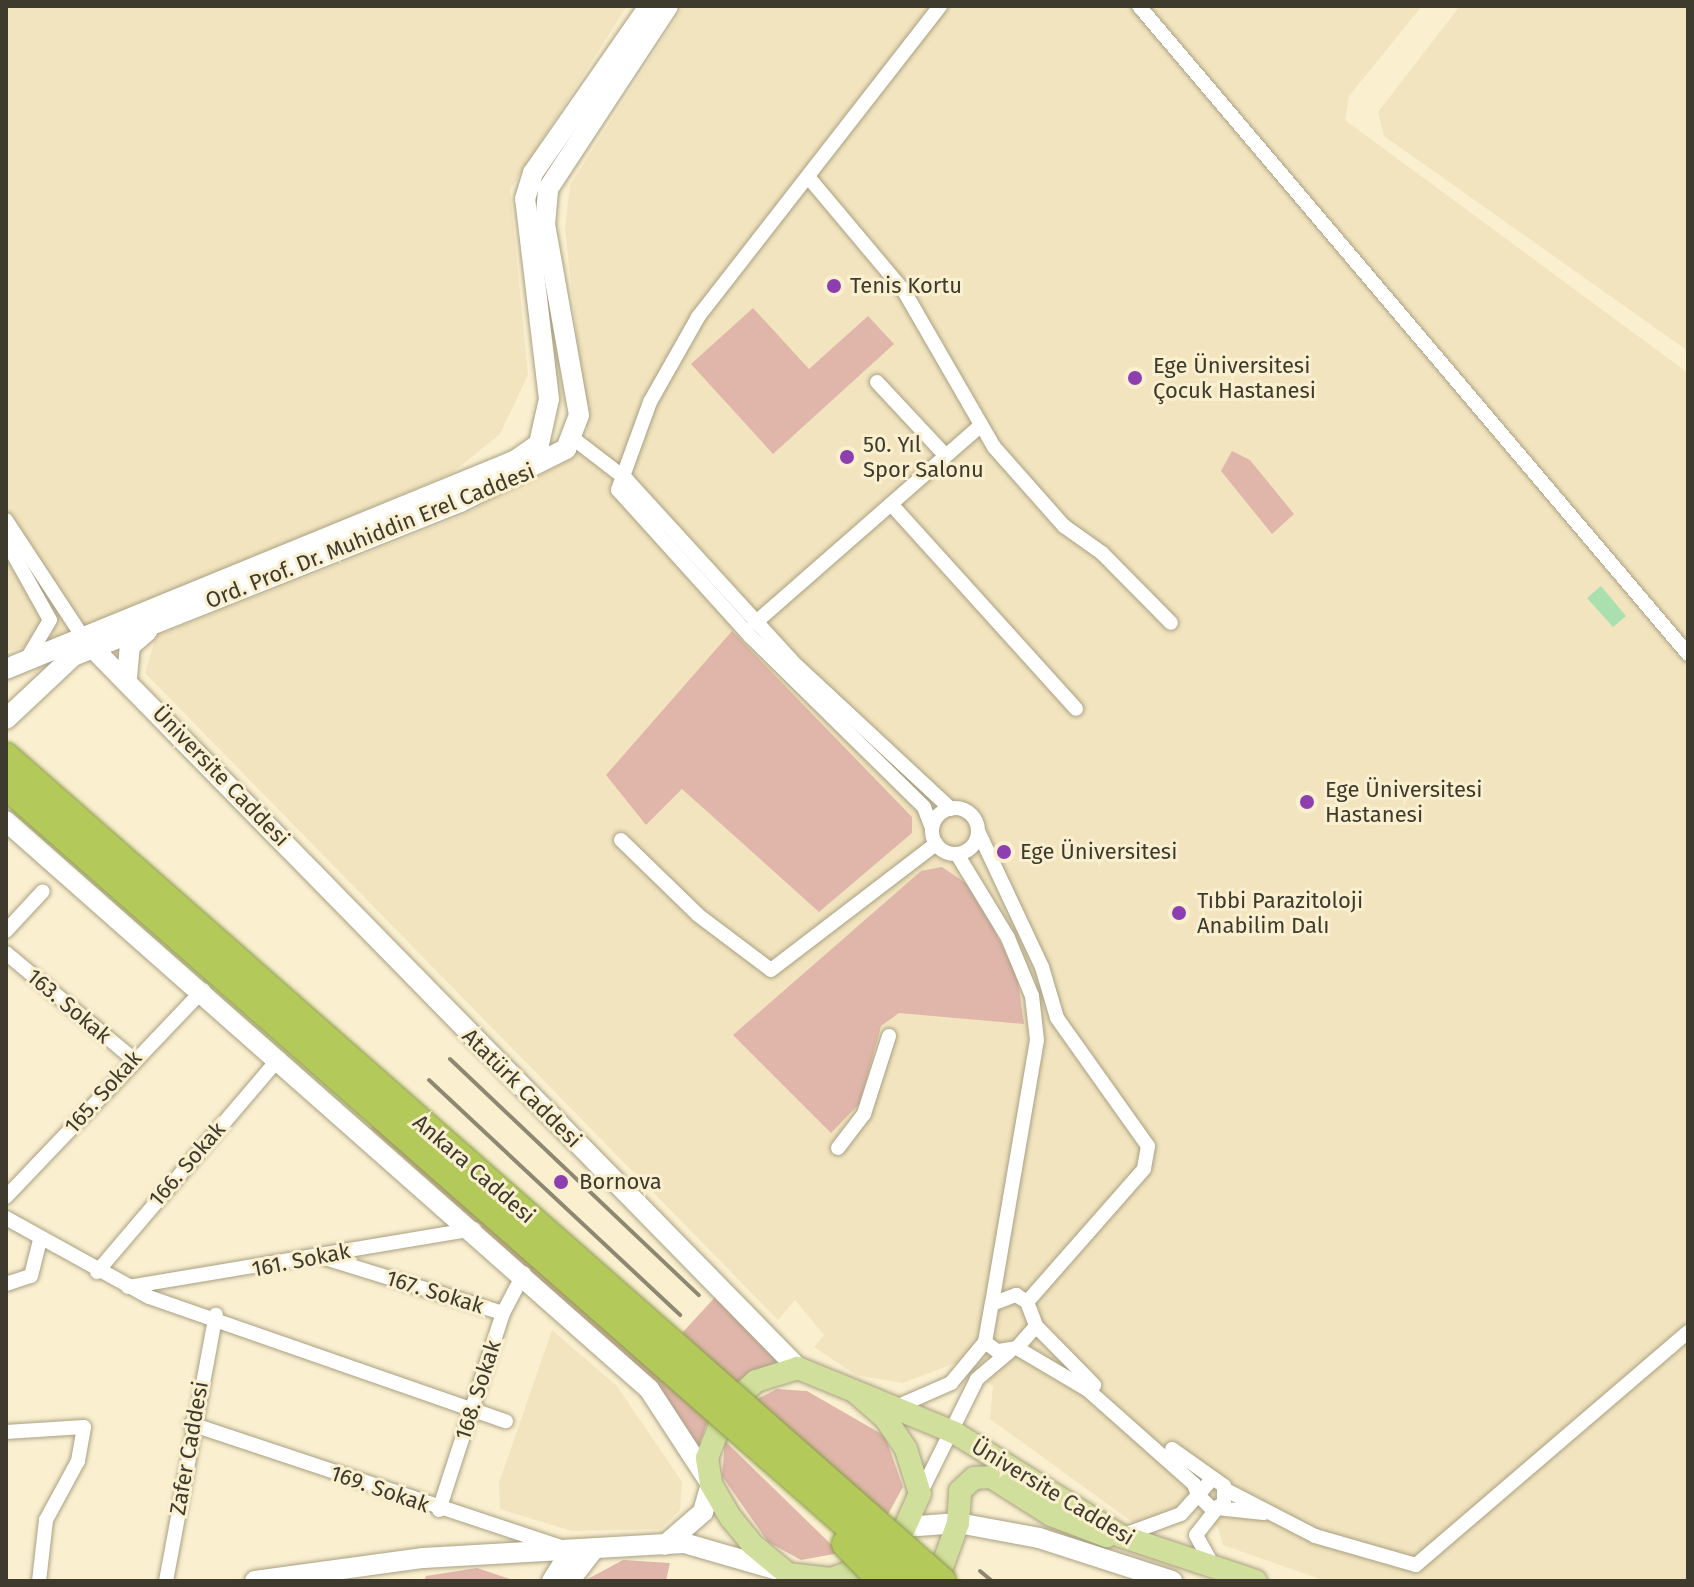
<!DOCTYPE html>
<meta charset="utf-8">
<style>
body{margin:0}
#map{position:relative;width:1694px;height:1587px;overflow:hidden;background:#faf0d0;font-family:"Fira Sans",sans-serif}
div>[style]{position:absolute}
.built>*{inset:0;background:#f1e4be}
.green>*{inset:0;background:#e0b6aa}
.water>*{inset:0;background:#aadfaf}
.roads{filter:drop-shadow(0 0 2px #a9a082) drop-shadow(0 0 2px #a9a082)}
.street>*{height:14px;margin:-7px;padding:0 7px;transform-origin:7px;border-radius:7px;background:#fff}
.street>.ring{margin:-7px;padding:0;box-sizing:content-box;background:none;border:14px solid #fff;border-radius:50%}
.secondary>*{height:20px;margin:-10px;padding:0 10px;transform-origin:10px;border-radius:10px;background:#fff}
.primary>*{height:22px;margin:-11px;padding:0 11px;transform-origin:11px;border-radius:11px;background:#d1df9c}
.rail>*{height:4px;margin:-2px;padding:0 2px;transform-origin:2px;border-radius:2px;background:#8e8772}
.bridges{filter:drop-shadow(0 0 2px #8a984a) drop-shadow(0 0 2px #8a984a)}
.highway-bridge>*{height:26px;margin:-13px;padding:0 13px;transform-origin:13px;border-radius:13px;background:#b3ca5a}
.dots>*{width:22px;height:22px;translate:-50% -50%;box-sizing:border-box;border:4px solid #faf0d0;border-radius:50%}
span{translate:-50% -50%;white-space:nowrap;text-align:center;line-height:1.15;-webkit-text-stroke:6px #faf0d0;paint-order:stroke}
.poi-label{font-size:22px;color:#3e3a2d}
.left{translate:0 -50%;text-align:left}
.street-label{font-size:22px;color:#3e3a2d}
.frame{position:absolute;inset:0;border:8px solid #3e3a2d;pointer-events:none}
</style>
<div id="map">
<div class="built">
<i style="clip-path:polygon(6px 6px,627px 6px,510px 190px,528px 375px,500px 434px,452px 473px,58px 641px,6px 651px)"></i>
<i style="clip-path:polygon(684px 6px,1422px 6px,1349px 96px,1345px 120px,1688px 373px,1688px 1581px,1326px 1581px,1223px 1545px,1218px 1527px,1182px 1507px,1135px 1524px,990px 1419px,993px 1386px,955px 1363px,903px 1383px,856px 1375px,814px 1347px,824px 1335px,795px 1300px,778px 1320px,145px 673px,156px 636px,459px 517px,569px 460px,588px 438px,565px 229px,570px 185px)"></i>
<i style="clip-path:polygon(1460px 6px,1688px 6px,1688px 351px,1384px 136px,1378px 112px)"></i>
<i style="clip-path:polygon(552px 1330px,617px 1386px,682px 1482px,680px 1510px,661px 1529px,572px 1531px,500px 1509px,499px 1483px)"></i>
</div>
<div class="green">
<i style="clip-path:polygon(753px 308px,809px 369px,868px 316px,894px 344px,773px 454px,691px 364px)"></i>
<i style="clip-path:polygon(1232px 451px,1250px 460px,1294px 514px,1272px 534px,1221px 471px)"></i>
<i style="clip-path:polygon(732px 631px,912px 817px,912px 833px,819px 912px,682px 789px,646px 825px,606px 775px)"></i>
<i style="clip-path:polygon(942px 867px,973px 888px,1017px 975px,1024px 1024px,899px 1013px,881px 1026px,860px 1103px,831px 1133px,733px 1035px,921px 871px)"></i>
<i style="clip-path:polygon(376px 1123px,708px 1420px,698px 1448px,658px 1385px,371px 1128px)"></i>
<i style="clip-path:polygon(718px 1294px,780px 1360px,736px 1383px,682px 1333px)"></i>
<i style="clip-path:polygon(777px 1389px,807px 1391px,885px 1436px,903px 1487px,886px 1518px,755px 1400px)"></i>
<i style="clip-path:polygon(725px 1441px,840px 1553px,801px 1560px,768px 1542px,722px 1476px)"></i>
<i style="clip-path:polygon(623px 1560px,670px 1563px,666px 1581px,584px 1581px)"></i>
<i style="clip-path:polygon(477px 1568px,516px 1581px,424px 1581px,426px 1576px)"></i>
</div>
<div class="water">
<i style="clip-path:polygon(1601px 586px,1626px 616px,1613px 627px,1587px 598px)"></i>
</div>
<div class="roads">
<div class="street">
<i style="left:1139px;top:6px;width:849px;rotate:49.73deg"></i>
<i style="left:810px;top:179px;width:146px;rotate:50deg"></i>
<i style="left:904px;top:291px;width:180px;rotate:60deg"></i>
<i style="left:994px;top:447px;width:106px;rotate:48.5deg"></i>
<i style="left:1064px;top:526px;width:47px;rotate:35.4deg"></i>
<i style="left:1102px;top:553px;width:98px;rotate:45.4deg"></i>
<i style="left:877px;top:382px;width:101px;rotate:47deg"></i>
<i style="left:574px;top:439px;width:66px;rotate:37.6deg"></i>
<i style="left:626px;top:479px;width:253px;rotate:47.6deg"></i>
<i style="left:797px;top:666px;width:210px;rotate:42.9deg"></i>
<i style="left:891px;top:504px;width:276px;rotate:47.9deg"></i>
<i style="left:6px;top:520px;width:140px;rotate:56.7deg"></i>
<i style="left:6px;top:541px;width:90px;rotate:60.9deg"></i>
<i style="left:50px;top:620px;width:43px;rotate:120.7deg"></i>
<i style="left:755px;top:623px;width:298px;rotate:-41.2deg"></i>
<i class="ring" style="left:932px;top:808px;width:32px;height:32px"></i>
<i style="left:932px;top:828px;width:22px;rotate:-111deg"></i>
<i style="left:924px;top:807px;width:244px;rotate:-135.5deg"></i>
<i style="left:750px;top:636px;width:197px;rotate:-132.1deg"></i>
<i style="left:618px;top:490px;width:94px;rotate:-70deg"></i>
<i style="left:650px;top:402px;width:98px;rotate:-60.5deg"></i>
<i style="left:698px;top:317px;width:394px;rotate:-52.1deg"></i>
<i style="left:978px;top:831px;width:150px;rotate:64.8deg"></i>
<i style="left:1042px;top:967px;width:53px;rotate:73.6deg"></i>
<i style="left:1057px;top:1018px;width:157px;rotate:54.6deg"></i>
<i style="left:1148px;top:1146px;width:23px;rotate:100deg"></i>
<i style="left:1144px;top:1169px;width:177px;rotate:131.3deg"></i>
<i style="left:621px;top:840px;width:107px;rotate:44.2deg"></i>
<i style="left:698px;top:915px;width:91px;rotate:37deg"></i>
<i style="left:771px;top:970px;width:208px;rotate:-37.4deg"></i>
<i style="left:957px;top:854px;width:98px;rotate:58.7deg"></i>
<i style="left:1008px;top:938px;width:63px;rotate:67.5deg"></i>
<i style="left:1032px;top:996px;width:44px;rotate:83.5deg"></i>
<i style="left:1037px;top:1040px;width:268px;rotate:99.7deg"></i>
<i style="left:6px;top:931px;width:54px;rotate:-47.2deg"></i>
<i style="left:6px;top:953px;width:165px;rotate:39.8deg"></i>
<i style="left:838px;top:1148px;width:43px;rotate:-52.6deg"></i>
<i style="left:864px;top:1114px;width:82px;rotate:-72.2deg"></i>
<i style="left:6px;top:1197px;width:286px;rotate:-46.4deg"></i>
<i style="left:6px;top:1218px;width:163px;rotate:28.9deg"></i>
<i style="left:149px;top:1297px;width:378px;rotate:19.2deg"></i>
<i style="left:325px;top:1258px;width:186px;rotate:17.2deg"></i>
<i style="left:97px;top:1272px;width:281px;rotate:-49.6deg"></i>
<i style="left:6px;top:1284px;width:26px;rotate:-18deg"></i>
<i style="left:31px;top:1276px;width:37px;rotate:-76deg"></i>
<i style="left:128px;top:1287px;width:351px;rotate:-9.5deg"></i>
<i style="left:1036px;top:1326px;width:83px;rotate:45.5deg"></i>
<i style="left:1017px;top:1348px;width:82px;rotate:30.6deg"></i>
<i style="left:1088px;top:1390px;width:142px;rotate:41.6deg"></i>
<i style="left:1194px;top:1484px;width:12px;rotate:70deg"></i>
<i style="left:1198px;top:1495px;width:25px;rotate:132deg"></i>
<i style="left:1181px;top:1514px;width:61px;rotate:159.8deg"></i>
<i style="left:901px;top:1405px;width:55px;rotate:-23.7deg"></i>
<i style="left:951px;top:1383px;width:53px;rotate:-50.3deg"></i>
<i style="left:985px;top:1342px;width:39px;rotate:-80deg"></i>
<i style="left:992px;top:1304px;width:26px;rotate:-21deg"></i>
<i style="left:1016px;top:1295px;width:13px;rotate:32deg"></i>
<i style="left:1027px;top:1302px;width:26px;rotate:69deg"></i>
<i style="left:1036px;top:1326px;width:29px;rotate:131deg"></i>
<i style="left:1017px;top:1348px;width:20px;rotate:171deg"></i>
<i style="left:997px;top:1351px;width:15px;rotate:-143deg"></i>
<i style="left:191px;top:1424px;width:396px;rotate:18.4deg"></i>
<i style="left:6px;top:1432px;width:78px;rotate:-3.7deg"></i>
<i style="left:84px;top:1427px;width:35px;rotate:100deg"></i>
<i style="left:78px;top:1461px;width:67px;rotate:118.5deg"></i>
<i style="left:46px;top:1520px;width:61px;rotate:96.5deg"></i>
<i style="left:1172px;top:1449px;width:64px;rotate:35.4deg"></i>
<i style="left:1224px;top:1486px;width:17px;rotate:90deg"></i>
<i style="left:1224px;top:1503px;width:13px;rotate:148deg"></i>
<i style="left:1213px;top:1510px;width:21px;rotate:-135deg"></i>
<i style="left:1198px;top:1495px;width:18px;rotate:-49deg"></i>
<i style="left:1226px;top:1490px;width:100px;rotate:27.3deg"></i>
<i style="left:1315px;top:1536px;width:105px;rotate:16deg"></i>
<i style="left:1416px;top:1565px;width:358px;rotate:-40.6deg"></i>
<i style="left:920px;top:1494px;width:128px;rotate:-63.6deg"></i>
<i style="left:977px;top:1379px;width:42px;rotate:-40.2deg"></i>
<i style="left:439px;top:1510px;width:207px;rotate:-72deg"></i>
<i style="left:503px;top:1313px;width:45px;rotate:-62.3deg"></i>
<i style="left:1212px;top:1564px;width:33px;rotate:-119deg"></i>
<i style="left:1196px;top:1535px;width:34px;rotate:-52deg"></i>
<i style="left:1217px;top:1508px;width:47px;rotate:6.1deg"></i>
<i style="left:166px;top:1581px;width:271px;rotate:-79.4deg"></i>
</div>
<div class="secondary">
<i style="left:87px;top:642px;width:1016px;rotate:45.6deg"></i>
<i style="left:6px;top:669px;width:551px;rotate:-22.28deg"></i>
<i style="left:516px;top:460px;width:28px;rotate:-35deg"></i>
<i style="left:539px;top:444px;width:46px;rotate:-77.5deg"></i>
<i style="left:549px;top:399px;width:201px;rotate:-96.8deg"></i>
<i style="left:525px;top:199px;width:27px;rotate:-73deg"></i>
<i style="left:533px;top:173px;width:203px;rotate:-55.2deg"></i>
<i style="left:127px;top:678px;width:32px;rotate:-85deg"></i>
<i style="left:130px;top:646px;width:23px;rotate:-41deg"></i>
<i style="left:6px;top:719px;width:92px;rotate:-43.2deg"></i>
<i style="left:73px;top:656px;width:417px;rotate:-21.7deg"></i>
<i style="left:460px;top:502px;width:119px;rotate:-26.6deg"></i>
<i style="left:566px;top:449px;width:36px;rotate:-69deg"></i>
<i style="left:579px;top:415px;width:193px;rotate:-100.1deg"></i>
<i style="left:545px;top:225px;width:36px;rotate:-85deg"></i>
<i style="left:548px;top:189px;width:219px;rotate:-56.7deg"></i>
<i style="left:6px;top:821px;width:858px;rotate:41.46deg"></i>
<i style="left:649px;top:1389px;width:113px;rotate:56.9deg"></i>
<i style="left:711px;top:1484px;width:29px;rotate:106deg"></i>
<i style="left:703px;top:1512px;width:50px;rotate:139deg"></i>
<i style="left:905px;top:1527px;width:53px;rotate:-4.3deg"></i>
<i style="left:958px;top:1523px;width:82px;rotate:10.5deg"></i>
<i style="left:1039px;top:1538px;width:140px;rotate:17.9deg"></i>
<i style="left:255px;top:1581px;width:170px;rotate:-7.8deg"></i>
<i style="left:423px;top:1558px;width:261px;rotate:-3.3deg"></i>
<i style="left:684px;top:1543px;width:101px;rotate:16.1deg"></i>
<i style="left:552px;top:1581px;width:36px;rotate:-58deg"></i>
<i style="left:569px;top:1581px;width:41px;rotate:-52deg"></i>
</div>
<div class="primary">
<i style="left:859px;top:1393px;width:104px;rotate:22.6deg"></i>
<i style="left:955px;top:1433px;width:195px;rotate:31.8deg"></i>
<i style="left:1121px;top:1536px;width:142px;rotate:18.4deg"></i>
<i style="left:788px;top:1574px;width:43px;rotate:6.6deg"></i>
<i style="left:831px;top:1579px;width:27px;rotate:-20deg"></i>
<i style="left:856px;top:1570px;width:65px;rotate:-41.3deg"></i>
<i style="left:905px;top:1527px;width:36px;rotate:-66deg"></i>
<i style="left:920px;top:1494px;width:47px;rotate:-107.3deg"></i>
<i style="left:906px;top:1449px;width:37px;rotate:-124deg"></i>
<i style="left:885px;top:1418px;width:41px;rotate:-138.9deg"></i>
<i style="left:854px;top:1391px;width:61px;rotate:-157.7deg"></i>
<i style="left:798px;top:1368px;width:44px;rotate:162.8deg"></i>
<i style="left:756px;top:1381px;width:39px;rotate:138deg"></i>
<i style="left:727px;top:1407px;width:55px;rotate:111.4deg"></i>
<i style="left:707px;top:1458px;width:26px;rotate:81deg"></i>
<i style="left:711px;top:1484px;width:39px;rotate:60deg"></i>
<i style="left:731px;top:1518px;width:35px;rotate:51deg"></i>
<i style="left:753px;top:1545px;width:45px;rotate:39.6deg"></i>
<i style="left:788px;top:1574px;width:12px;rotate:35deg"></i>
<i style="left:937px;top:1581px;width:62px;rotate:-70.1deg"></i>
<i style="left:958px;top:1523px;width:32px;rotate:-86deg"></i>
<i style="left:960px;top:1491px;width:19px;rotate:-43deg"></i>
<i style="left:974px;top:1478px;width:17px;rotate:-3deg"></i>
<i style="left:991px;top:1477px;width:71px;rotate:32.3deg"></i>
<i style="left:1051px;top:1515px;width:60px;rotate:20.6deg"></i>
</div>
</div>
<div class="rail">
<i style="left:450px;top:1059px;width:343px;rotate:43.5deg"></i>
<i style="left:429px;top:1080px;width:344px;rotate:43.1deg"></i>
<i style="left:980px;top:1571px;width:16px;rotate:40deg"></i>
</div>
<div class="bridges">
<div class="highway-bridge">
<i style="left:6px;top:756px;width:1248px;rotate:41.36deg"></i>
<i style="left:6px;top:786px;width:1204px;rotate:41.33deg"></i>
<i style="left:845px;top:1544px;width:52px;rotate:45.8deg"></i>
</div>
</div>
<div class="dots">
<i style="left:834px;top:286px;background:#8d3eaf"></i>
<i style="left:1135px;top:378px;background:#8d3eaf"></i>
<i style="left:847px;top:457px;background:#8d3eaf"></i>
<i style="left:1307px;top:802px;background:#8d3eaf"></i>
<i style="left:1004px;top:852px;background:#8d3eaf"></i>
<i style="left:1179px;top:913px;background:#8d3eaf"></i>
<i style="left:561px;top:1182px;background:#8d3eaf"></i>
</div>
<div class="poi-label">
<span class="left" style="left:850px;top:286px">Tenis Kortu</span>
<span class="left" style="left:1153px;top:378px">Ege Üniversitesi<br>Çocuk Hastanesi</span>
<span class="left" style="left:863px;top:457px">50. Yıl<br>Spor Salonu</span>
<span class="left" style="left:1325px;top:802px">Ege Üniversitesi<br>Hastanesi</span>
<span class="left" style="left:1020px;top:852px">Ege Üniversitesi</span>
<span class="left" style="left:1197px;top:913px">Tıbbi Parazitoloji<br>Anabilim Dalı</span>
<span class="left" style="left:579px;top:1182px">Bornova</span>
</div>
<div class="street-label">
<span style="left:370px;top:536px;rotate:-22deg">Ord. Prof. Dr. Muhiddin Erel Caddesi</span>
<span style="left:221px;top:776px;rotate:46deg">Üniversite Caddesi</span>
<span style="left:69px;top:1006px;rotate:40deg">163. Sokak</span>
<span style="left:522px;top:1088px;rotate:45deg">Atatürk Caddesi</span>
<span style="left:103px;top:1092px;rotate:-48deg">165. Sokak</span>
<span style="left:187px;top:1164px;rotate:-49deg">166. Sokak</span>
<span style="left:474px;top:1169px;rotate:41deg">Ankara Caddesi</span>
<span style="left:301px;top:1260px;rotate:-11deg">161. Sokak</span>
<span style="left:435px;top:1292px;rotate:17deg">167. Sokak</span>
<span style="left:478px;top:1390px;rotate:-72deg">168. Sokak</span>
<span style="left:189px;top:1448px;rotate:-80deg">Zafer Caddesi</span>
<span style="left:380px;top:1489px;rotate:19deg">169. Sokak</span>
<span style="left:1053px;top:1492px;rotate:31deg">Üniversite Caddesi</span>
</div>
<div class="frame"></div>
</div>
